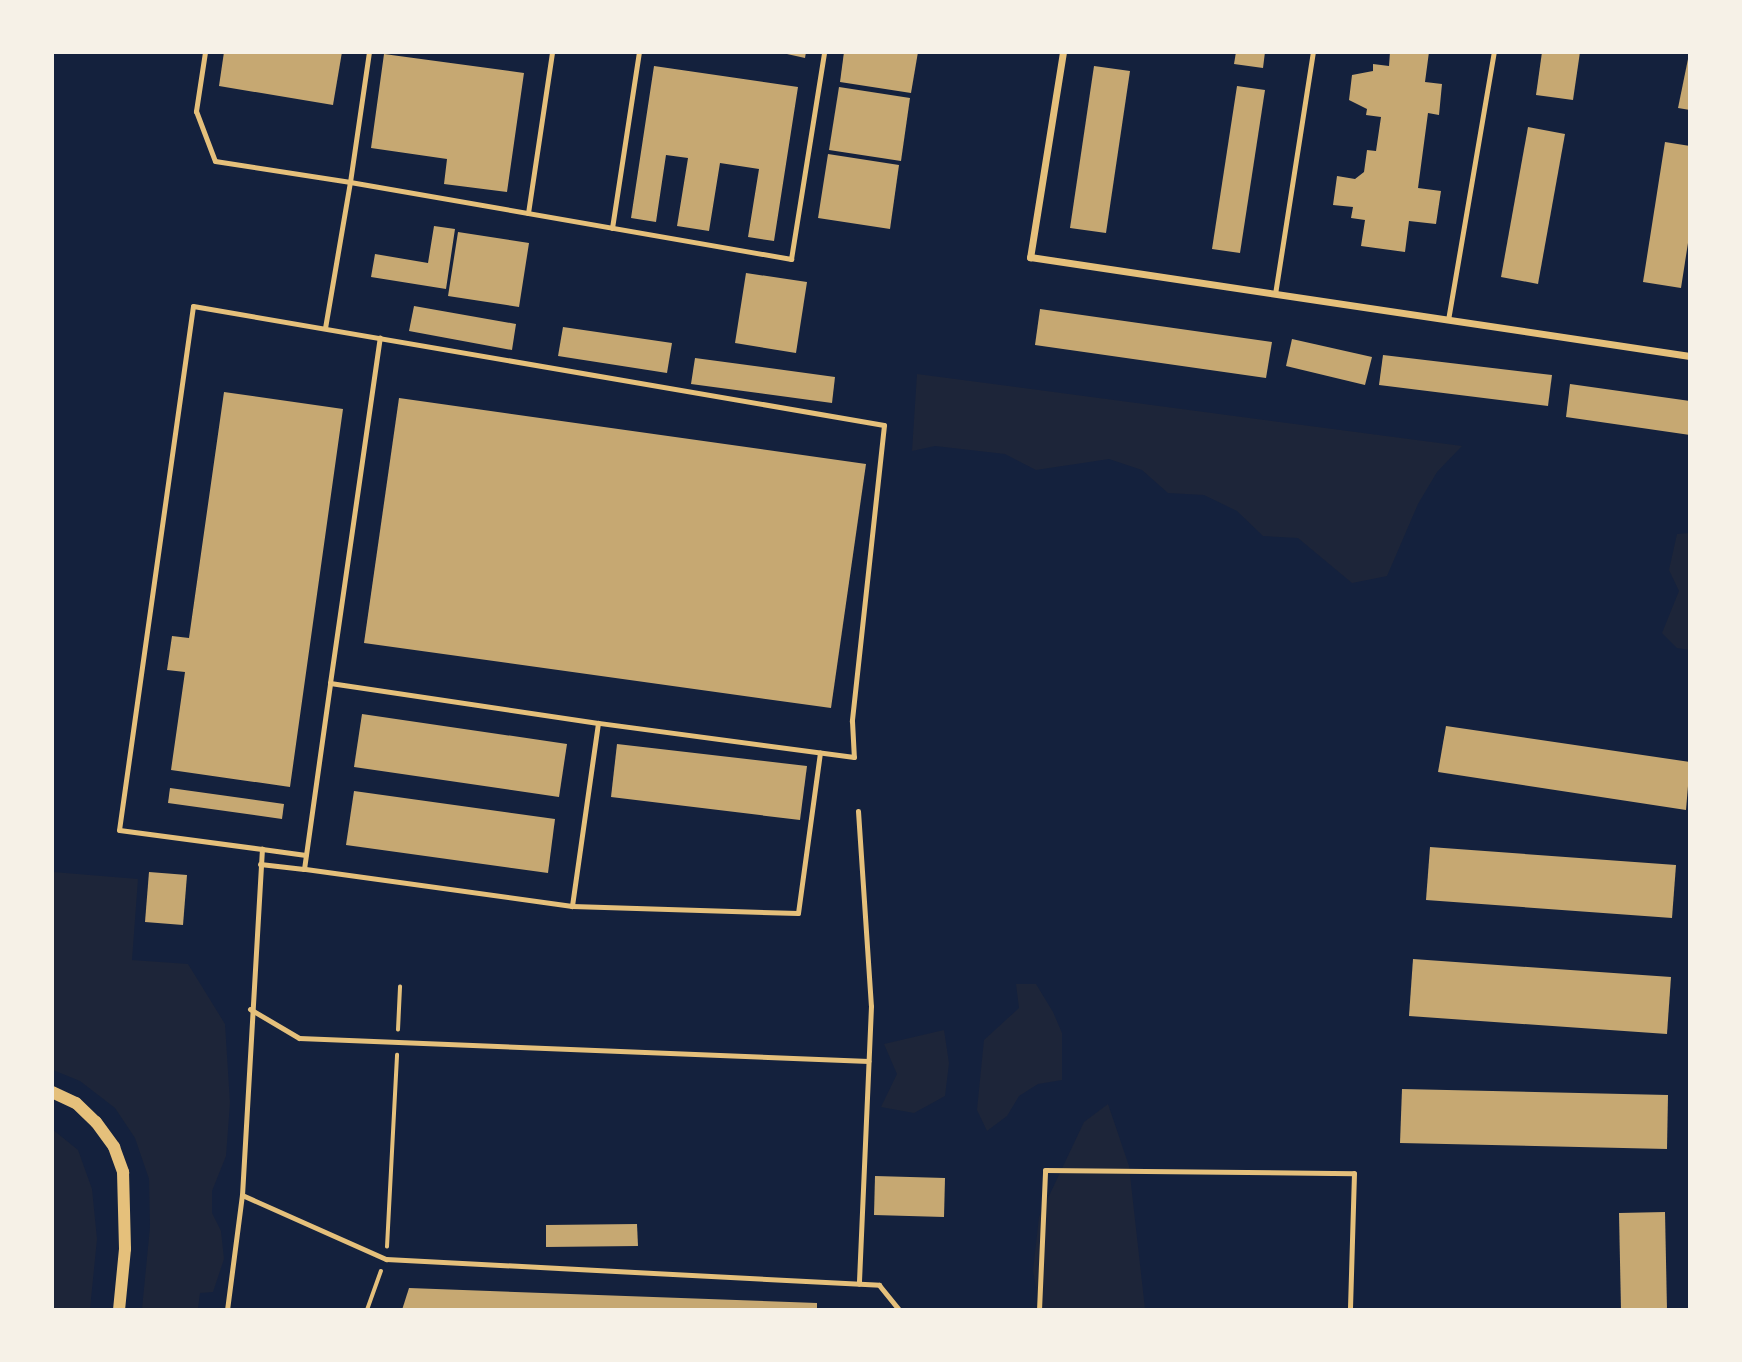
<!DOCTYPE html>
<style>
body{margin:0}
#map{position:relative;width:1742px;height:1362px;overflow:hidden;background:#14213d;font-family:"Playfair Display",serif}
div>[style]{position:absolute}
.green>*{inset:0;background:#1d2539}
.building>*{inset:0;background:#c6a872}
.path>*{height:3.5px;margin:-1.75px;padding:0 1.75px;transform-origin:1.75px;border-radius:1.75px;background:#e5c07b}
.service>*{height:5px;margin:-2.5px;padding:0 2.5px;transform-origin:2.5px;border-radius:2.5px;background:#e5c07b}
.minor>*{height:7px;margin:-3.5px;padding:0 3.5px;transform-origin:3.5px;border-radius:3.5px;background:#e5c07b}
.tertiary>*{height:12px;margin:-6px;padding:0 6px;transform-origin:6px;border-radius:6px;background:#e5c07b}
span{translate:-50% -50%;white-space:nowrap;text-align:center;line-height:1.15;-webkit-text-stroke:6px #f6f1e7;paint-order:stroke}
.frame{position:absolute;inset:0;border:54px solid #f6f1e7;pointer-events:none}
</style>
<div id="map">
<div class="green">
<i style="clip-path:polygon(917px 374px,1462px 446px,1437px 472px,1418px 504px,1387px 576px,1352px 583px,1298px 538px,1263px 536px,1237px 511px,1204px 495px,1168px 493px,1142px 470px,1109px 459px,1036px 470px,1005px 454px,935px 446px,912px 451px)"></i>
<i style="clip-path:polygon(1689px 533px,1690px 533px,1689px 650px,1677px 648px,1662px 633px,1679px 591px,1669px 570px,1677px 534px)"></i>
<i style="clip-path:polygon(53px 872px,138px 879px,132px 960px,188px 964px,225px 1024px,230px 1103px,226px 1156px,212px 1191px,212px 1213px,221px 1231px,224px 1259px,213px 1292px,200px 1293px,198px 1309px,142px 1309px,150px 1227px,149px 1179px,135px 1138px,115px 1108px,80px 1081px,53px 1070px)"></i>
<i style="clip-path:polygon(1016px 984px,1036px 984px,1053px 1012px,1062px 1033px,1062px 1080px,1038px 1084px,1019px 1096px,1007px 1116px,987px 1131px,977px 1110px,984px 1040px,1019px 1008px)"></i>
<i style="clip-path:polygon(944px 1030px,949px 1063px,945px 1096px,914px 1113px,881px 1107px,897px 1074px,884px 1044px)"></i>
<i style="clip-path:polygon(1108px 1104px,1129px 1166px,1145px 1309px,1040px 1309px,1033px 1271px,1039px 1217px,1084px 1122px)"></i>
<i style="clip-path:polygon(52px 1129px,78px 1150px,92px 1189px,97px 1239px,90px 1309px,53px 1309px)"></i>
</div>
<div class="building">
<i style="clip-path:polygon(224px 52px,342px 52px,333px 105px,219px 86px)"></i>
<i style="clip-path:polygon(778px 52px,806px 52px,805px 58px)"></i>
<i style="clip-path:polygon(844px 52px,918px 52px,911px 93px,840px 82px)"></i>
<i style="clip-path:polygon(1236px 52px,1265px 52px,1263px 68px,1234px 64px)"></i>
<i style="clip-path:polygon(1390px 52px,1429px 52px,1425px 82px,1442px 84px,1439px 115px,1428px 113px,1418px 188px,1441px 191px,1436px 224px,1409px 221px,1405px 252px,1361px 246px,1365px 220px,1351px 218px,1353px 207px,1333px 205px,1337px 176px,1355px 179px,1364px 172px,1367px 150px,1376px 151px,1381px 117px,1366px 115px,1367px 109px,1349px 100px,1352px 75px,1373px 71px,1373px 64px,1389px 66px)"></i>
<i style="clip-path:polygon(1542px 52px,1580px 52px,1573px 100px,1536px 95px)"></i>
<i style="clip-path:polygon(384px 54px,524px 73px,507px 192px,444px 184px,447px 159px,371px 148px)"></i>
<i style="clip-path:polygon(1688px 59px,1690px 59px,1690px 110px,1678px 108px)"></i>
<i style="clip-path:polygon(654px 66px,798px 87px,774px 241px,748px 237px,759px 169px,720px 163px,709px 231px,677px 226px,688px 158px,666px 155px,656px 222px,631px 218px)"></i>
<i style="clip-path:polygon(1094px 66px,1130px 71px,1106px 233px,1070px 228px)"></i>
<i style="clip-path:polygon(1237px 86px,1265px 90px,1240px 253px,1212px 249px)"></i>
<i style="clip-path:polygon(839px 87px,910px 98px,901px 161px,829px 150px)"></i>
<i style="clip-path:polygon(1528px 127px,1565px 134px,1538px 284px,1501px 277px)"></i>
<i style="clip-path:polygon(1665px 142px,1690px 146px,1690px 230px,1681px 288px,1643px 282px)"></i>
<i style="clip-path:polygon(828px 154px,899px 165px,890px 229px,818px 218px)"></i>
<i style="clip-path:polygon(434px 226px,455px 229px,446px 289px,371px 277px,375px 254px,428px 263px)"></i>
<i style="clip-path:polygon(458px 232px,529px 243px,519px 307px,448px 296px)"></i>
<i style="clip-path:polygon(746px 273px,807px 282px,796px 353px,735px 343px)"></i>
<i style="clip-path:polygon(414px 306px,516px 324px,512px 350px,409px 331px)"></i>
<i style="clip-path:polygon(1040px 309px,1272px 342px,1266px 378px,1035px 345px)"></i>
<i style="clip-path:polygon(563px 327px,672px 343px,667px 373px,558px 356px)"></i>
<i style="clip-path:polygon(1292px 339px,1372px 357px,1365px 385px,1286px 366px)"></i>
<i style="clip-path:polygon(1383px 355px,1552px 375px,1548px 406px,1379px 385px)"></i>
<i style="clip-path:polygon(695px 358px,835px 377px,832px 403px,691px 384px)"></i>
<i style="clip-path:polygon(1570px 384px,1690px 401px,1690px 435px,1566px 417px)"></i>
<i style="clip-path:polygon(224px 392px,343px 409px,290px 787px,171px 770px,185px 672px,167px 670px,172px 636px,189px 638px)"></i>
<i style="clip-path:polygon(399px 398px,866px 464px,831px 708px,364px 643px)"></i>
<i style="clip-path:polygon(362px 714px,567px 744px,559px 797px,354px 767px)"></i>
<i style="clip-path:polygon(1446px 726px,1690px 762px,1686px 810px,1438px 772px)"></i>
<i style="clip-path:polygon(617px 744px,807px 766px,800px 820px,611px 797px)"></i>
<i style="clip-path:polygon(170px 788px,284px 804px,282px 819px,168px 803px)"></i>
<i style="clip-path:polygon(354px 791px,555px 819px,548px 873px,346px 845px)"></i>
<i style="clip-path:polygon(1430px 847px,1676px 865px,1672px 918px,1426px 900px)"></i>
<i style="clip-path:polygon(149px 872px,187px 875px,183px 925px,145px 922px)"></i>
<i style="clip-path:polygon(1413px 959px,1671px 977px,1667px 1034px,1409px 1016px)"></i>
<i style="clip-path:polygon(1402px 1089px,1668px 1095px,1667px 1149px,1400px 1143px)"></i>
<i style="clip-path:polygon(875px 1176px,945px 1178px,944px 1217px,874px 1215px)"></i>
<i style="clip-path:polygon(1665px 1212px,1667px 1310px,1621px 1310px,1619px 1213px)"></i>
<i style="clip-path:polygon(637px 1224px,638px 1246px,546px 1247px,546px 1225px)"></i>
<i style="clip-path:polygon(409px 1288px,817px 1303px,817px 1310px,402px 1310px)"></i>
</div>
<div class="path">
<i style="left:398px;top:1030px;width:43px;rotate:-87.3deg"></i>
<i style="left:387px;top:1247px;width:192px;rotate:-87deg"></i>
<i style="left:367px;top:1310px;width:41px;rotate:-70.3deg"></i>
</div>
<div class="service">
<i style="left:205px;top:52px;width:60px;rotate:98.7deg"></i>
<i style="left:196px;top:111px;width:53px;rotate:69.2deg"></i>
<i style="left:215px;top:161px;width:137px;rotate:8.8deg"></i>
<i style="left:350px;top:182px;width:131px;rotate:-81.7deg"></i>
<i style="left:528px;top:213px;width:163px;rotate:-81.5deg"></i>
<i style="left:612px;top:228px;width:178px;rotate:-81.3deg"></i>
<i style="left:1275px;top:294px;width:245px;rotate:-81.1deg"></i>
<i style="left:1448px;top:320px;width:272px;rotate:-80.3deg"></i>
<i style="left:325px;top:328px;width:148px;rotate:-80.3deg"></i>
<i style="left:350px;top:182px;width:448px;rotate:9.9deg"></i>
<i style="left:791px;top:259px;width:210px;rotate:-80.9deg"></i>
<i style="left:330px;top:683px;width:271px;rotate:8.5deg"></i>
<i style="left:598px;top:723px;width:185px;rotate:98.1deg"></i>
<i style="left:572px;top:906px;width:271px;rotate:-172.1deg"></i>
<i style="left:304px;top:869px;width:188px;rotate:-82deg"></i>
<i style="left:330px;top:683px;width:349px;rotate:-81.8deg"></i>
<i style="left:858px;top:811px;width:195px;rotate:86.2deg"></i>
<i style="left:871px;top:1006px;width:278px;rotate:92.5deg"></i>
<i style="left:262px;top:849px;width:44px;rotate:7.8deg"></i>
<i style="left:260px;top:864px;width:44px;rotate:6.5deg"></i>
<i style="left:572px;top:906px;width:226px;rotate:1.8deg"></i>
<i style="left:798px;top:913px;width:162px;rotate:-82.2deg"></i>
<i style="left:250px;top:1009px;width:57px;rotate:30.6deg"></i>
<i style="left:299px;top:1038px;width:570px;rotate:2.31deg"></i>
<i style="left:242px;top:1195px;width:347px;rotate:-86.7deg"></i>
<i style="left:262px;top:849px;width:144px;rotate:-172.4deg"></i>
<i style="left:119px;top:830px;width:529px;rotate:-81.96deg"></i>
<i style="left:193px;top:306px;width:701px;rotate:9.77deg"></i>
<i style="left:884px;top:425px;width:298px;rotate:96.2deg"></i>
<i style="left:852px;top:721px;width:36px;rotate:87deg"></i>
<i style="left:854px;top:757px;width:258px;rotate:-172.4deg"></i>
<i style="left:227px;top:1310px;width:116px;rotate:-82.6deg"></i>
<i style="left:242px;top:1195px;width:158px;rotate:24deg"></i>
<i style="left:386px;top:1259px;width:494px;rotate:3deg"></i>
<i style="left:879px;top:1285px;width:32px;rotate:51deg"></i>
<i style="left:1039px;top:1310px;width:140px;rotate:-87.5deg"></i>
<i style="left:1045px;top:1170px;width:309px;rotate:0.6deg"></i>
<i style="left:1354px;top:1173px;width:137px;rotate:91.7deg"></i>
</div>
<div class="minor">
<i style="left:1063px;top:52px;width:208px;rotate:99.1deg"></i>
<i style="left:1030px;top:257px;width:667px;rotate:8.53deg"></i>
</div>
<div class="tertiary">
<i style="left:52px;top:1092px;width:26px;rotate:25deg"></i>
<i style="left:76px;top:1103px;width:28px;rotate:44deg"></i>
<i style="left:96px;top:1122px;width:31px;rotate:54deg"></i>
<i style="left:114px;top:1147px;width:27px;rotate:70deg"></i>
<i style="left:123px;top:1172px;width:77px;rotate:88.5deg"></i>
<i style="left:125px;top:1249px;width:61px;rotate:95.6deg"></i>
</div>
<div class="frame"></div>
</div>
